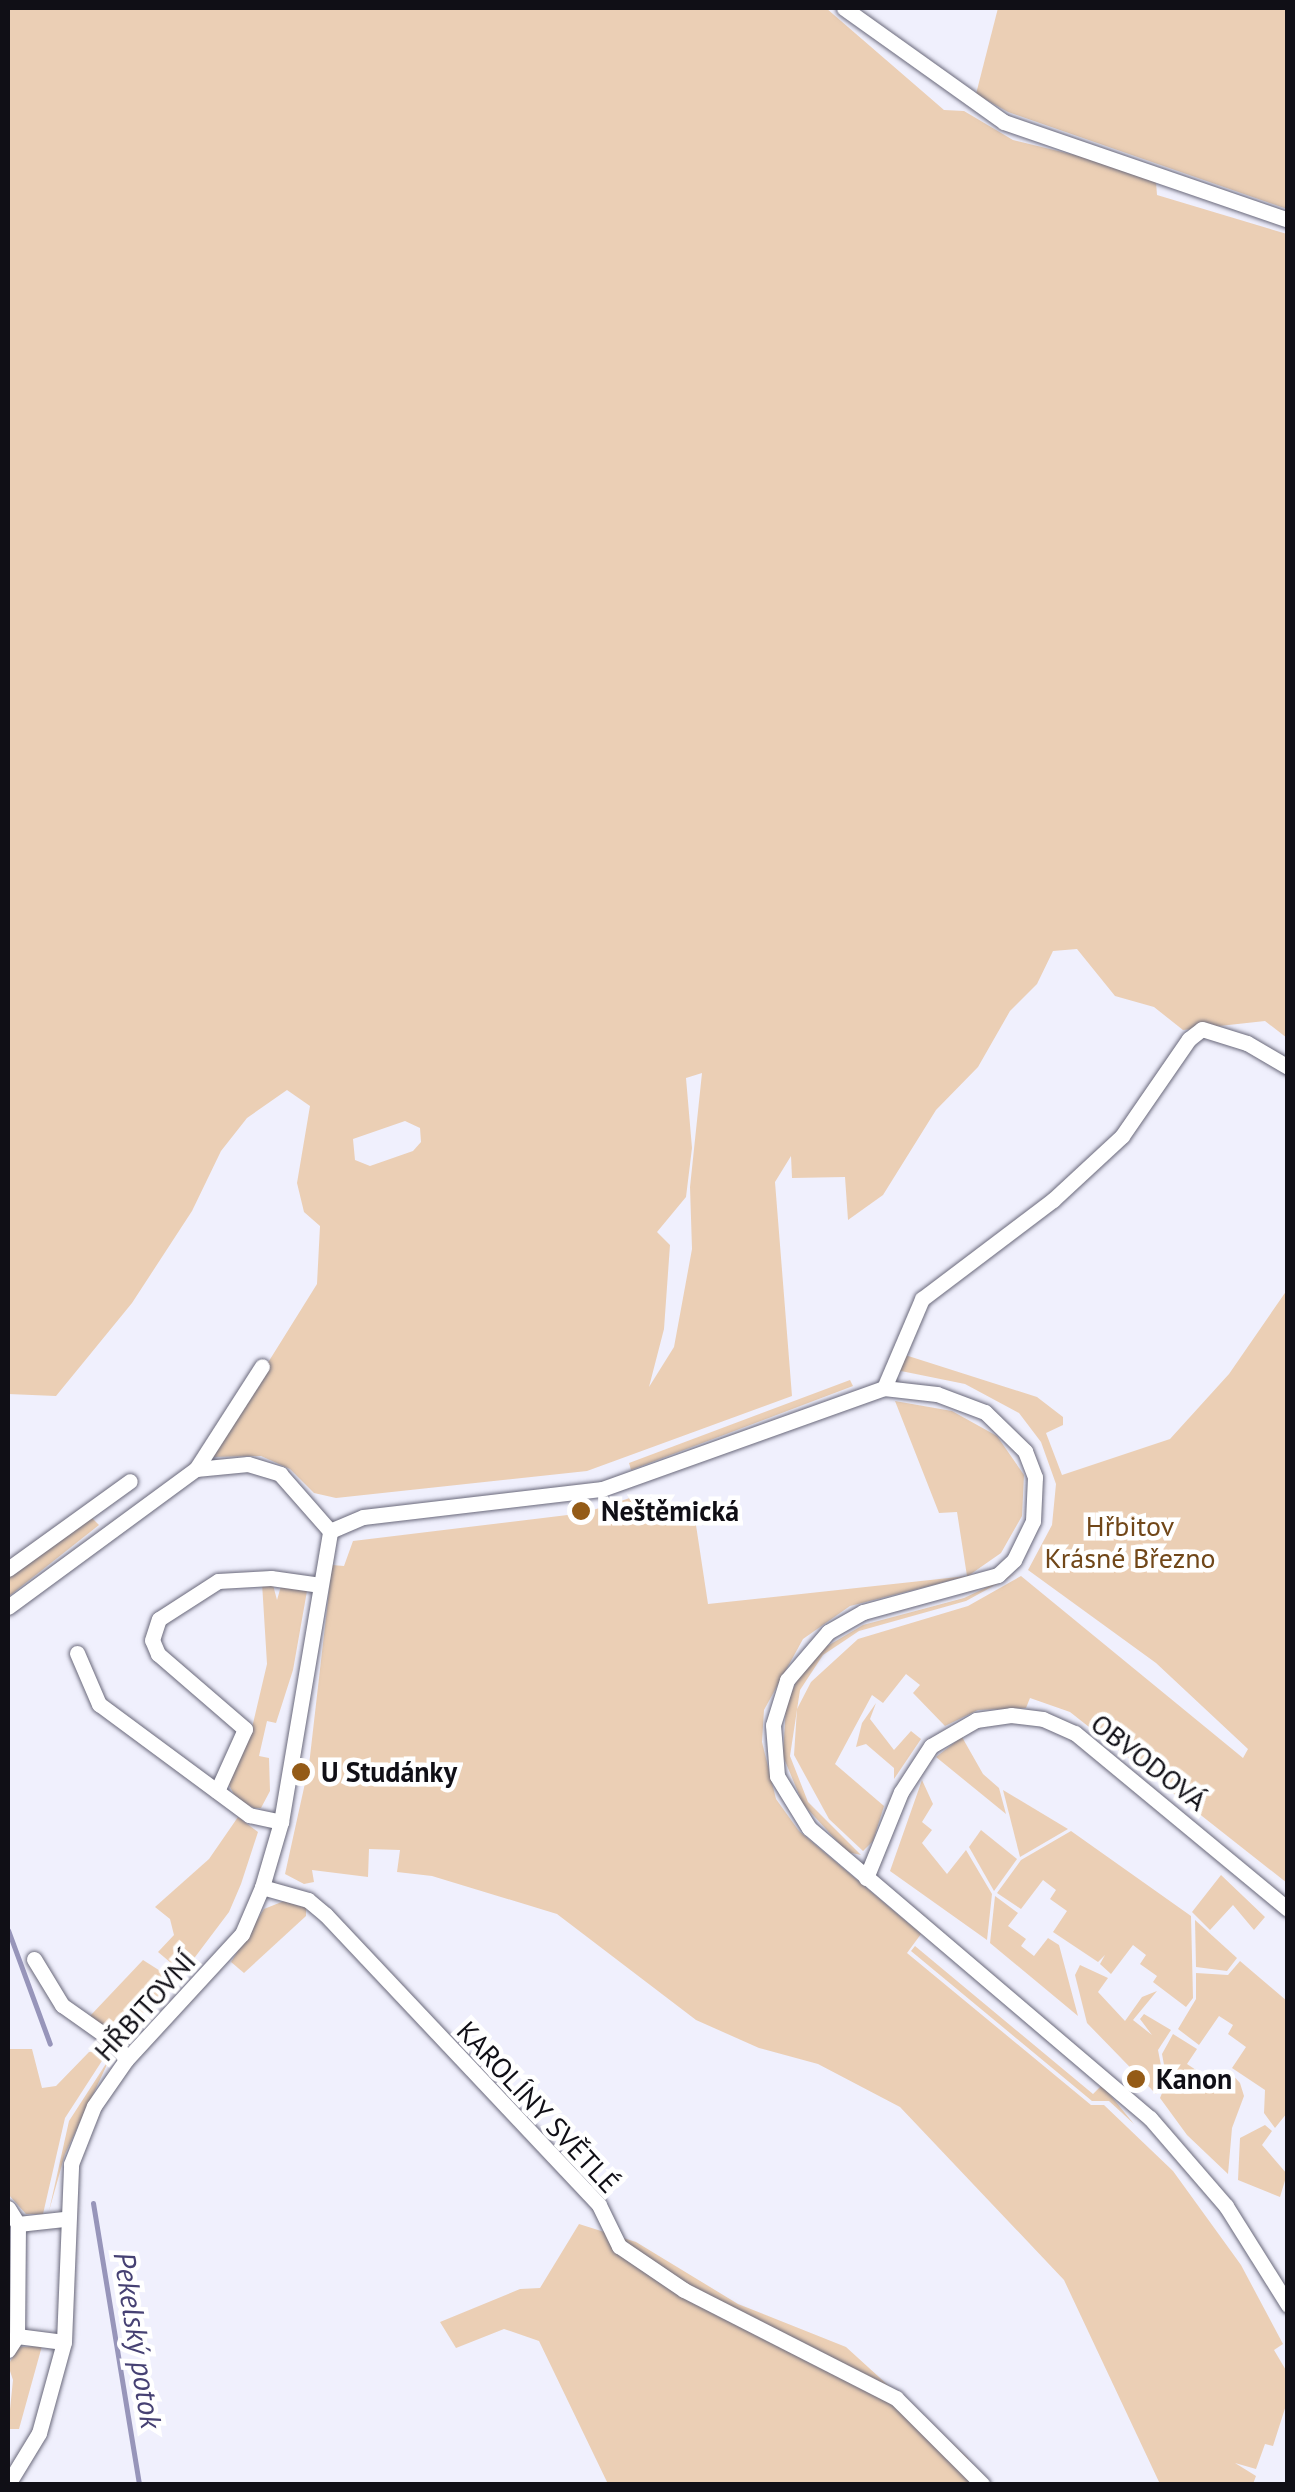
<!DOCTYPE html>
<meta charset="utf-8">
<style>
body{margin:0}
#map{position:relative;width:1295px;height:2492px;overflow:hidden;background:#f0f0fd;font-family:"PT Sans",sans-serif}
div>[style]{position:absolute}
.green>*{inset:0;background:#ebcfb5}
.stream>*{height:5px;margin:-2.5px;padding:0 2.5px;transform-origin:2.5px;border-radius:2.5px;background:#9795ba}
.roads{filter:drop-shadow(0 0 2px #69687a) drop-shadow(0 0 2px #69687a)}
.minor>*{height:15px;margin:-7.5px;padding:0 7.5px;transform-origin:7.5px;border-radius:7.5px;background:#fff}
.dots>*{width:28px;height:28px;translate:-50% -50%;box-sizing:border-box;border:5px solid #fff;border-radius:50%}
span{translate:-50% -50%;white-space:nowrap;text-align:center;line-height:1.15;-webkit-text-stroke:9px #fff;paint-order:stroke}
.poi-label{font-size:28px;color:#100f16;font-weight:700}
.left{translate:0 -50%;text-align:left}
.park-label{font-size:28px;color:#714719}
.street-label{font-size:28px;color:#100f16}
.water-label{font-size:30px;color:#464173;font-style:italic}
.frame{position:absolute;inset:0;border:10px solid #100f16;pointer-events:none}
</style>
<div id="map">
<div class="green">
<i style="clip-path:polygon(evenodd,8px 8px,826px 8px,944px 110px,964px 111px,1013px 140px,1124px 167px,1156px 182px,1157px 195px,1287px 234px,1287px 1038px,1265px 1021px,1183px 1030px,1154px 1007px,1115px 996px,1077px 949px,1053px 951px,1037px 984px,1010px 1011px,978px 1067px,936px 1110px,883px 1195px,848px 1220px,845px 1177px,792px 1178px,791px 1156px,775px 1182px,792px 1396px,587px 1471px,336px 1498px,314px 1493px,290px 1469px,261px 1456px,209px 1457px,317px 1284px,320px 1226px,304px 1212px,297px 1183px,310px 1106px,287px 1090px,247px 1118px,221px 1151px,192px 1211px,132px 1303px,56px 1396px,8px 1394px,8px 8px,702px 1073px,690px 1187px,692px 1249px,674px 1347px,649px 1387px,664px 1329px,670px 1245px,657px 1232px,686px 1197px,692px 1148px,686px 1078px,702px 1073px,8px 8px,405px 1121px,420px 1128px,421px 1142px,413px 1151px,370px 1166px,355px 1160px,353px 1139px,405px 1121px)"></i>
<i style="clip-path:polygon(998px 8px,1287px 8px,1287px 209px,1008px 112px,976px 94px)"></i>
<i style="clip-path:polygon(1287px 1290px,1287px 1883px,1070px 1712px,1030px 1698px,1026px 1708px,978px 1710px,945px 1726px,913px 1693px,920px 1685px,906px 1674px,883px 1703px,872px 1695px,835px 1764px,884px 1806px,873px 1841px,863px 1851px,829px 1819px,794px 1755px,797px 1709px,811px 1682px,858px 1639px,968px 1606px,1021px 1576px,1243px 1758px,1248px 1749px,1156px 1663px,1028px 1570px,1052px 1525px,1056px 1484px,1041px 1442px,1019px 1413px,965px 1384px,896px 1370px,902px 1354px,1037px 1397px,1063px 1417px,1063px 1425px,1046px 1433px,1062px 1475px,1170px 1439px,1229px 1374px)"></i>
<i style="clip-path:polygon(850px 1380px,853px 1386px,631px 1470px,629px 1463px)"></i>
<i style="clip-path:polygon(895px 1401px,952px 1411px,997px 1436px,1024px 1475px,1022px 1516px,1001px 1553px,968px 1576px,850px 1606px,803px 1639px,764px 1710px,762px 1742px,776px 1799px,799px 1831px,921px 1934px,907px 1953px,1091px 2105px,1104px 2105px,1173px 2171px,1241px 2265px,1283px 2344px,1274px 2350px,1287px 2372px,1287px 2402px,1273px 2446px,1265px 2444px,1256px 2469px,1235px 2463px,1256px 2476px,1253px 2484px,1160px 2484px,1064px 2280px,900px 2107px,818px 2064px,759px 2048px,696px 2020px,557px 1914px,432px 1876px,397px 1872px,400px 1850px,369px 1849px,368px 1877px,312px 1870px,314px 1882px,304px 1884px,285px 1874px,309px 1765px,332px 1565px,344px 1566px,353px 1541px,584px 1513px,636px 1496px,640px 1519px,694px 1512px,708px 1604px,967px 1576px,957px 1512px,939px 1513px)"></i>
<i style="clip-path:polygon(91px 1517px,99px 1525px,8px 1597px,8px 1576px)"></i>
<i style="clip-path:polygon(1017px 1573px,966px 1601px,859px 1631px,823px 1655px,800px 1690px,790px 1756px,808px 1802px,861px 1855px,847px 1852px,803px 1804px,783px 1756px,786px 1705px,798px 1678px,819px 1651px,863px 1625px,964px 1598px)"></i>
<i style="clip-path:polygon(262px 1583px,273px 1585px,277px 1600px,281px 1586px,307px 1591px,293px 1670px,276px 1723px,267px 1721px,259px 1756px,269px 1758px,270px 1791px,261px 1808px,254px 1808px,237px 1800px,228px 1783px,251px 1732px,267px 1664px)"></i>
<i style="clip-path:polygon(876px 1703px,870px 1719px,894px 1750px,911px 1731px,921px 1739px,894px 1779px,894px 1768px,866px 1744px,856px 1747px,862px 1723px)"></i>
<i style="clip-path:polygon(962px 1737px,983px 1774px,999px 1788px,1006px 1814px,936px 1757px)"></i>
<i style="clip-path:polygon(922px 1780px,933px 1804px,922px 1822px,932px 1830px,922px 1843px,947px 1874px,966px 1850px,992px 1894px,987px 1940px,890px 1871px)"></i>
<i style="clip-path:polygon(1003px 1790px,1068px 1829px,1020px 1857px)"></i>
<i style="clip-path:polygon(238px 1817px,258px 1832px,241px 1884px,229px 1912px,183px 1973px,158px 1952px,174px 1935px,170px 1919px,155px 1907px,209px 1859px)"></i>
<i style="clip-path:polygon(981px 1830px,1017px 1859px,994px 1891px,969px 1847px)"></i>
<i style="clip-path:polygon(1071px 1831px,1191px 1916px,1193px 1998px,1186px 2007px,1153px 1982px,1157px 1976px,1140px 1964px,1146px 1955px,1133px 1945px,1111px 1974px,1100px 1964px,1105px 1955px,1098px 1962px,1053px 1932px,1067px 1911px,1050px 1899px,1056px 1890px,1043px 1880px,1021px 1909px,997px 1893px,1021px 1860px)"></i>
<i style="clip-path:polygon(1221px 1875px,1265px 1917px,1254px 1930px,1233px 1905px,1210px 1930px,1192px 1912px)"></i>
<i style="clip-path:polygon(995px 1896px,1018px 1913px,1008px 1926px,1026px 1939px,1021px 1946px,1034px 1956px,1048px 1938px,1059px 1945px,1078px 2016px,990px 1943px)"></i>
<i style="clip-path:polygon(284px 1901px,306px 1908px,306px 1916px,244px 1973px,231px 1962px,264px 1909px)"></i>
<i style="clip-path:polygon(1195px 1920px,1237px 1958px,1227px 1971px,1196px 1967px)"></i>
<i style="clip-path:polygon(915px 1946px,1093px 2094px,1102px 2085px,1134px 2124px,1109px 2101px,1092px 2101px,911px 1951px)"></i>
<i style="clip-path:polygon(143px 1960px,176px 1981px,118px 2038px,90px 2016px)"></i>
<i style="clip-path:polygon(1240px 1961px,1287px 2001px,1287px 2113px,1275px 2128px,1264px 2113px,1265px 2090px,1232px 2068px,1246px 2047px,1228px 2034px,1233px 2025px,1219px 2016px,1199px 2045px,1178px 2029px,1196px 1999px,1196px 1973px,1228px 1975px)"></i>
<i style="clip-path:polygon(1080px 1965px,1108px 1978px,1098px 1992px,1125px 2021px,1142px 1997px,1157px 1991px,1133px 2020px,1152px 2035px,1140px 2019px,1144px 2014px,1171px 2030px,1158px 2050px,1164px 2081px,1156px 2094px,1087px 2023px,1075px 1975px)"></i>
<i style="clip-path:polygon(1173px 2034px,1197px 2049px,1187px 2064px,1205px 2076px,1201px 2083px,1215px 2092px,1229px 2071px,1240px 2083px,1244px 2096px,1232px 2128px,1228px 2174px,1187px 2135px,1160px 2098px,1167px 2081px,1162px 2054px)"></i>
<i style="clip-path:polygon(8px 2049px,32px 2049px,42px 2088px,56px 2086px,89px 2052px,109px 2050px,65px 2118px,43px 2214px,26px 2214px,8px 2194px)"></i>
<i style="clip-path:polygon(111px 2056px,65px 2154px,49px 2211px,69px 2121px)"></i>
<i style="clip-path:polygon(1265px 2125px,1272px 2131px,1262px 2145px,1287px 2174px,1280px 2197px,1238px 2180px,1240px 2138px)"></i>
<i style="clip-path:polygon(579px 2224px,636px 2242px,738px 2304px,846px 2347px,968px 2458px,975px 2484px,608px 2484px,539px 2341px,504px 2329px,456px 2348px,440px 2322px,520px 2289px,540px 2288px)"></i>
<i style="clip-path:polygon(42px 2346px,19px 2429px,8px 2429px,13px 2380px,8px 2365px,19px 2347px)"></i>
</div>
<div class="stream">
<i style="left:8px;top:1930px;width:121px;rotate:69.8deg"></i>
<i style="left:93px;top:2203px;width:285px;rotate:80.7deg"></i>
</div>
<div class="roads">
<div class="minor">
<i style="left:844px;top:8px;width:196px;rotate:35.5deg"></i>
<i style="left:1004px;top:122px;width:300px;rotate:19deg"></i>
<i style="left:884px;top:1388px;width:97px;rotate:-66.9deg"></i>
<i style="left:922px;top:1299px;width:164px;rotate:-37.1deg"></i>
<i style="left:1053px;top:1200px;width:94px;rotate:-42.8deg"></i>
<i style="left:1122px;top:1136px;width:118px;rotate:-55.4deg"></i>
<i style="left:1189px;top:1039px;width:16px;rotate:-38deg"></i>
<i style="left:1202px;top:1029px;width:47px;rotate:17.3deg"></i>
<i style="left:1247px;top:1043px;width:48px;rotate:30.3deg"></i>
<i style="left:196px;top:1469px;width:122px;rotate:-57.3deg"></i>
<i style="left:330px;top:1531px;width:36px;rotate:-23deg"></i>
<i style="left:363px;top:1517px;width:241px;rotate:-6.7deg"></i>
<i style="left:602px;top:1489px;width:300px;rotate:-19.7deg"></i>
<i style="left:884px;top:1388px;width:53px;rotate:6.5deg"></i>
<i style="left:937px;top:1394px;width:51px;rotate:20.6deg"></i>
<i style="left:985px;top:1412px;width:56px;rotate:44.3deg"></i>
<i style="left:1025px;top:1451px;width:28px;rotate:69deg"></i>
<i style="left:1035px;top:1477px;width:44px;rotate:92.6deg"></i>
<i style="left:1033px;top:1521px;width:43px;rotate:116deg"></i>
<i style="left:1014px;top:1560px;width:22px;rotate:137deg"></i>
<i style="left:998px;top:1575px;width:140px;rotate:164.7deg"></i>
<i style="left:863px;top:1612px;width:40px;rotate:150.3deg"></i>
<i style="left:828px;top:1632px;width:63px;rotate:130.5deg"></i>
<i style="left:787px;top:1680px;width:47px;rotate:107.3deg"></i>
<i style="left:773px;top:1725px;width:51px;rotate:85.5deg"></i>
<i style="left:777px;top:1776px;width:61px;rotate:58.4deg"></i>
<i style="left:809px;top:1828px;width:448px;rotate:40.4deg"></i>
<i style="left:1150px;top:2118px;width:116px;rotate:49.2deg"></i>
<i style="left:1226px;top:2206px;width:117px;rotate:57.9deg"></i>
<i style="left:8px;top:1569px;width:150px;rotate:-35.8deg"></i>
<i style="left:8px;top:1607px;width:233px;rotate:-36.3deg"></i>
<i style="left:196px;top:1469px;width:52px;rotate:-5.5deg"></i>
<i style="left:248px;top:1464px;width:34px;rotate:17deg"></i>
<i style="left:280px;top:1474px;width:76px;rotate:48.7deg"></i>
<i style="left:77px;top:1653px;width:56px;rotate:66.7deg"></i>
<i style="left:99px;top:1704px;width:187px;rotate:36.5deg"></i>
<i style="left:249px;top:1815px;width:33px;rotate:12deg"></i>
<i style="left:217px;top:1791px;width:68px;rotate:-65.7deg"></i>
<i style="left:245px;top:1729px;width:115px;rotate:-139.2deg"></i>
<i style="left:158px;top:1654px;width:15px;rotate:-113deg"></i>
<i style="left:152px;top:1640px;width:22px;rotate:-72deg"></i>
<i style="left:159px;top:1619px;width:70px;rotate:-32.8deg"></i>
<i style="left:218px;top:1581px;width:53px;rotate:-3.2deg"></i>
<i style="left:271px;top:1578px;width:50px;rotate:8deg"></i>
<i style="left:866px;top:1878px;width:93px;rotate:-67.9deg"></i>
<i style="left:901px;top:1792px;width:55px;rotate:-56.9deg"></i>
<i style="left:931px;top:1746px;width:52px;rotate:-30deg"></i>
<i style="left:976px;top:1720px;width:35px;rotate:-8deg"></i>
<i style="left:1011px;top:1715px;width:32px;rotate:7deg"></i>
<i style="left:1043px;top:1719px;width:35px;rotate:24deg"></i>
<i style="left:1075px;top:1733px;width:276px;rotate:39.6deg"></i>
<i style="left:262px;top:1887px;width:48px;rotate:15.8deg"></i>
<i style="left:308px;top:1900px;width:23px;rotate:40deg"></i>
<i style="left:326px;top:1915px;width:398px;rotate:46.7deg"></i>
<i style="left:599px;top:2205px;width:46px;rotate:64deg"></i>
<i style="left:619px;top:2246px;width:78px;rotate:34.1deg"></i>
<i style="left:684px;top:2290px;width:238px;rotate:27deg"></i>
<i style="left:896px;top:2398px;width:122px;rotate:45deg"></i>
<i style="left:34px;top:1959px;width:54px;rotate:58.7deg"></i>
<i style="left:62px;top:2005px;width:67px;rotate:35.3deg"></i>
<i style="left:117px;top:2044px;width:18px;rotate:61deg"></i>
<i style="left:8px;top:2208px;width:19px;rotate:58deg"></i>
<i style="left:18px;top:2224px;width:112px;rotate:90.5deg"></i>
<i style="left:17px;top:2336px;width:17px;rotate:123deg"></i>
<i style="left:18px;top:2224px;width:46px;rotate:-6.2deg"></i>
<i style="left:17px;top:2336px;width:47px;rotate:7.3deg"></i>
<i style="left:8px;top:2484px;width:60px;rotate:-58.7deg"></i>
<i style="left:39px;top:2433px;width:94px;rotate:-74.6deg"></i>
<i style="left:64px;top:2342px;width:178px;rotate:-87.7deg"></i>
<i style="left:71px;top:2164px;width:62px;rotate:-68.4deg"></i>
<i style="left:94px;top:2106px;width:56px;rotate:-55.2deg"></i>
<i style="left:126px;top:2060px;width:171px;rotate:-47.4deg"></i>
<i style="left:242px;top:1934px;width:51px;rotate:-66.9deg"></i>
<i style="left:262px;top:1887px;width:68px;rotate:-73.7deg"></i>
<i style="left:281px;top:1822px;width:295px;rotate:-80.4deg"></i>
</div>
</div>
<div class="dots">
<i style="left:581px;top:1511px;background:#945b17"></i>
<i style="left:301px;top:1772px;background:#945b17"></i>
<i style="left:1136px;top:2079px;background:#945b17"></i>
</div>
<div class="poi-label">
<span class="left" style="left:601px;top:1511px">Neštěmická</span>
<span class="left" style="left:321px;top:1772px">U Studánky</span>
<span class="left" style="left:1156px;top:2079px">Kanon</span>
</div>
<div class="park-label">
<span style="left:1130px;top:1542px">Hřbitov<br>Krásné Březno</span>
</div>
<div class="street-label">
<span style="left:1149px;top:1762px;rotate:38deg">OBVODOVÁ</span>
<span style="left:145px;top:2006px;rotate:-48deg">HŘBITOVNÍ</span>
<span style="left:538px;top:2107px;rotate:47deg">KAROLÍNY SVĚTLÉ</span>
</div>
<div class="water-label">
<span style="left:138px;top:2340px;rotate:81deg">Pekelský potok</span>
</div>
<div class="frame"></div>
</div>
